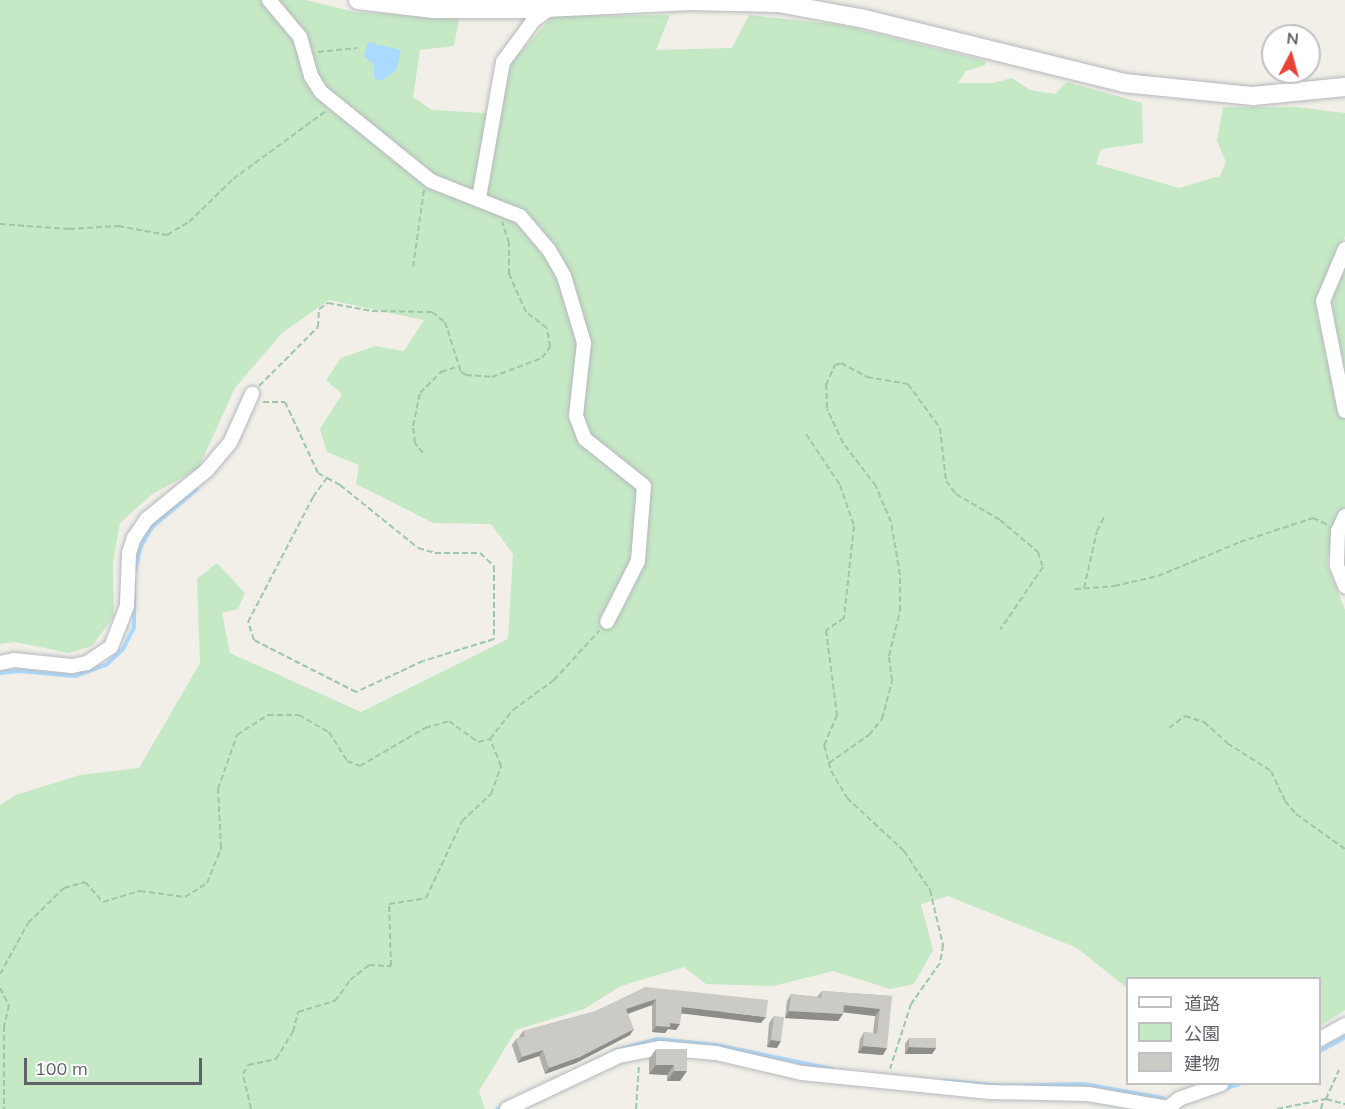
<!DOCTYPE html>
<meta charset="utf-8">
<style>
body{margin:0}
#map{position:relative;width:1345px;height:1109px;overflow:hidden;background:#f1efe8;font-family:Mulish,"Noto Sans JP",sans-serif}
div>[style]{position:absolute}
.green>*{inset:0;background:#c5e8c5}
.water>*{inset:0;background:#aadaff}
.stream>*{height:4px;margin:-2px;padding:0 2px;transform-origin:2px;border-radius:2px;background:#aadaff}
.path>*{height:2px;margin-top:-1px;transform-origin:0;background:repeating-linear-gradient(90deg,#9cc7a9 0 6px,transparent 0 9px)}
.roads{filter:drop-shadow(0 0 2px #b5b8bc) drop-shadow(0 0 2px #b5b8bc)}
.street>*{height:14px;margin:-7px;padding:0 7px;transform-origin:7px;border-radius:7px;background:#fff}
.secondary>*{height:18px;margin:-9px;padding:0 9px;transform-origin:9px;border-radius:9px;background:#fff}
.wall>*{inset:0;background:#afaea9}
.shaded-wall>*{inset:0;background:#8f8d8a}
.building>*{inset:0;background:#cccac5}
span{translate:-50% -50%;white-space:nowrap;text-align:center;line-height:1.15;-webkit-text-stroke:5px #fff;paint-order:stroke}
.legend{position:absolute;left:1126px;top:977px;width:195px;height:108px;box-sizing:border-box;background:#fff;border:2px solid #bfc1c3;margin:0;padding:8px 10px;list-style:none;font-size:18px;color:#5f6368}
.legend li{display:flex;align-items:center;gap:12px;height:30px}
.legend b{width:30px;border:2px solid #bfc1c3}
.north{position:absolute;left:1261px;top:24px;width:60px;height:60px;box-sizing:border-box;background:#fff;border:2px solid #bfc1c3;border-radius:50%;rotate:6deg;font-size:16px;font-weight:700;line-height:24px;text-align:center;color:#5f6368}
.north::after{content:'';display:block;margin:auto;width:21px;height:27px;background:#ea4335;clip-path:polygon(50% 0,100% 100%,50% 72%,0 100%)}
.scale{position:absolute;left:24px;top:1058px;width:178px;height:27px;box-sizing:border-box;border:3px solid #5f6368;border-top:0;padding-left:8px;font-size:18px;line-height:21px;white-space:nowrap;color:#5f6368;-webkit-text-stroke:4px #fff;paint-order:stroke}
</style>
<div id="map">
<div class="green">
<i style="clip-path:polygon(0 0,306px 0,355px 12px,459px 19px,454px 46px,420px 50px,413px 97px,432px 110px,501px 114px,507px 67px,553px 16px,670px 15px,656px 50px,732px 48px,749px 15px,842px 25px,986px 61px,985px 65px,966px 71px,958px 83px,993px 83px,1012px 78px,1030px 90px,1055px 94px,1067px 82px,1142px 103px,1143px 143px,1101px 149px,1096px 164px,1179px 188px,1220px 176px,1226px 162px,1217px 141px,1223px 107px,1296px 107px,1345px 113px,1345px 236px,1335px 256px,1345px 263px,1345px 507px,1334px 523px,1327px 564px,1345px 610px,1345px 1010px,1320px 1026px,1320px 978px,1128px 978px,1127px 988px,1077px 948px,948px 896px,921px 904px,933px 950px,914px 984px,890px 989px,833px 971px,773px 986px,706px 984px,684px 967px,621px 986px,584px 1009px,516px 1030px,479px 1091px,485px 1109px,0 1109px,0 805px,16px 795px,80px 775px,139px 768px,200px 663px,197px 579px,217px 563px,245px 593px,238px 609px,222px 613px,230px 653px,361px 712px,508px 639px,513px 554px,491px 524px,433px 523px,356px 484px,359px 465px,327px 452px,320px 429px,342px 394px,326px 380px,341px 358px,375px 346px,404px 351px,424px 320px,329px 300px,282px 333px,235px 388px,198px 469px,151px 495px,120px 523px,113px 563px,114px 616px,92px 646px,69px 653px,15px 642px,0 644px)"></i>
</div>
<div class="water">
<i style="clip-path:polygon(368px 42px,401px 50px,396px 71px,381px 81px,374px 78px,374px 65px,364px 56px)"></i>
</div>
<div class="stream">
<i style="left:135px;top:571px;width:26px;rotate:-77deg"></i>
<i style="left:141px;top:546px;width:22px;rotate:-60deg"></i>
<i style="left:152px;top:527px;width:59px;rotate:-40.2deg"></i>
<i style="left:0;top:673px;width:19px;rotate:-6deg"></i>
<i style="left:19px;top:671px;width:56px;rotate:5.1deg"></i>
<i style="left:75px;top:676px;width:33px;rotate:-20deg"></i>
<i style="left:106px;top:665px;width:23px;rotate:-43deg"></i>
<i style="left:123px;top:649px;width:25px;rotate:-63deg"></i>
<i style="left:134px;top:627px;width:43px;rotate:-90deg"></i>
<i style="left:614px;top:1051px;width:45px;rotate:-15.6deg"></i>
<i style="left:657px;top:1039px;width:59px;rotate:5.8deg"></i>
<i style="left:716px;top:1045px;width:119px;rotate:11.6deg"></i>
<i style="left:1320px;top:1051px;width:29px;rotate:-29deg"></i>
<i style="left:946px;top:1081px;width:59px;rotate:4.8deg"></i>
<i style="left:1005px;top:1086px;width:78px;rotate:-1.5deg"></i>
<i style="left:1083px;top:1084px;width:81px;rotate:9.9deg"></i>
<i style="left:1221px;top:1090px;width:20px;rotate:-18deg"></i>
<i style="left:497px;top:1109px;width:9px;rotate:-27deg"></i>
</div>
<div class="path">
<i style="left:318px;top:52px;width:39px;rotate:-6deg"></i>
<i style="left:0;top:224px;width:69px;rotate:4.1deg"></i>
<i style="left:69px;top:229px;width:49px;rotate:-3.5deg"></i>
<i style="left:118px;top:226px;width:50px;rotate:10.4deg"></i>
<i style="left:167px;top:235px;width:26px;rotate:-31deg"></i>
<i style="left:189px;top:222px;width:62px;rotate:-44.3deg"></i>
<i style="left:233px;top:179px;width:115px;rotate:-36.2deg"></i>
<i style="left:413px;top:267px;width:78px;rotate:-81.9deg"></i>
<i style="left:259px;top:386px;width:83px;rotate:-45deg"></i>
<i style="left:318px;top:327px;width:18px;rotate:-87deg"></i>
<i style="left:319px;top:309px;width:11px;rotate:-34deg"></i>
<i style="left:328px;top:303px;width:45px;rotate:10.3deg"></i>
<i style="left:372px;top:311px;width:60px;rotate:1deg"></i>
<i style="left:432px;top:312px;width:16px;rotate:38deg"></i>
<i style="left:445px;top:322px;width:52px;rotate:72.3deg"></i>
<i style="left:461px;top:372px;width:6px;rotate:31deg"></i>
<i style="left:466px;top:375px;width:26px;rotate:4deg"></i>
<i style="left:492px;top:377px;width:53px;rotate:-20.8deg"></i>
<i style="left:542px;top:358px;width:14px;rotate:-54deg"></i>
<i style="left:550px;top:347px;width:19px;rotate:-99deg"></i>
<i style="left:547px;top:328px;width:26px;rotate:-143deg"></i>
<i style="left:526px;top:312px;width:42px;rotate:-114.1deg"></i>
<i style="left:509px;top:274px;width:31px;rotate:-90deg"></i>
<i style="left:509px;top:243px;width:22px;rotate:-108deg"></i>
<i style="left:263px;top:402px;width:22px"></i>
<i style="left:285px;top:402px;width:78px;rotate:65.1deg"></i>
<i style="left:318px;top:473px;width:10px;rotate:29deg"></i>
<i style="left:327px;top:478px;width:15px;rotate:28deg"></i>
<i style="left:340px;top:485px;width:100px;rotate:38.9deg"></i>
<i style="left:418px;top:548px;width:18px;rotate:16deg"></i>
<i style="left:435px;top:553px;width:45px"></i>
<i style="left:480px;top:553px;width:19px;rotate:43deg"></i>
<i style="left:494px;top:566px;width:73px;rotate:90deg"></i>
<i style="left:494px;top:639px;width:74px;rotate:162.8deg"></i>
<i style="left:423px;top:661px;width:74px;rotate:155.2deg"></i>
<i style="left:356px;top:692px;width:114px;rotate:-153deg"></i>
<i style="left:254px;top:640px;width:19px;rotate:-108deg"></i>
<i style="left:248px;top:622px;width:141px;rotate:-62.5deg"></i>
<i style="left:313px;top:497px;width:24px;rotate:-54deg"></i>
<i style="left:806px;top:434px;width:61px;rotate:56.3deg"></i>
<i style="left:840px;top:485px;width:43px;rotate:71.1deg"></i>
<i style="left:854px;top:526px;width:93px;rotate:96.2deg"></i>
<i style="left:844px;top:618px;width:22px;rotate:146deg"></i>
<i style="left:826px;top:630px;width:86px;rotate:82.6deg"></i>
<i style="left:837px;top:715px;width:33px;rotate:113deg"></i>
<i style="left:824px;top:745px;width:27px;rotate:75deg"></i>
<i style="left:831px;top:771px;width:31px;rotate:59deg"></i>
<i style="left:847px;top:798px;width:78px;rotate:42.9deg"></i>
<i style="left:904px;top:851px;width:47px;rotate:56.3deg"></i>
<i style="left:930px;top:890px;width:57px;rotate:76.7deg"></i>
<i style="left:943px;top:945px;width:18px;rotate:99deg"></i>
<i style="left:940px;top:963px;width:50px;rotate:125.3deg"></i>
<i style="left:911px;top:1004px;width:68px;rotate:107.9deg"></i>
<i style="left:423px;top:453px;width:13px;rotate:-129deg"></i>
<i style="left:415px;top:443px;width:17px;rotate:-97deg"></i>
<i style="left:413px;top:426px;width:34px;rotate:-78deg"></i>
<i style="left:420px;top:393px;width:30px;rotate:-45deg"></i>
<i style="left:441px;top:372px;width:19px;rotate:-18deg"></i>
<i style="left:1084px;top:588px;width:58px;rotate:-77.2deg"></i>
<i style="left:1097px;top:531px;width:16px;rotate:-63deg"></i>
<i style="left:1075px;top:589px;width:39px;rotate:-4deg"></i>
<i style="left:1114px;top:586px;width:45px;rotate:-12.8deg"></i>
<i style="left:1158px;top:576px;width:89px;rotate:-22.5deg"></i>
<i style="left:1240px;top:542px;width:77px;rotate:-18.2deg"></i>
<i style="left:1313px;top:518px;width:17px;rotate:25deg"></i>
<i style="left:1169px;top:728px;width:20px;rotate:-37deg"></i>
<i style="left:1185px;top:716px;width:20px;rotate:18deg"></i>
<i style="left:1204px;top:722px;width:31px;rotate:42deg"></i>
<i style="left:1227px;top:743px;width:52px;rotate:32.5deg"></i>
<i style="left:1271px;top:771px;width:33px;rotate:65deg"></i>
<i style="left:1285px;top:801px;width:17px;rotate:50deg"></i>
<i style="left:1296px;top:814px;width:60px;rotate:35.5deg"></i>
<i style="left:829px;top:763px;width:49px;rotate:-35deg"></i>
<i style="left:869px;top:735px;width:21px;rotate:-51deg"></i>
<i style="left:882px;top:719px;width:39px;rotate:-75deg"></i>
<i style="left:892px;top:681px;width:25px;rotate:-97deg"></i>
<i style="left:889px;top:656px;width:46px;rotate:-76.3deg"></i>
<i style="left:900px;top:611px;width:36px;rotate:-90deg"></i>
<i style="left:900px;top:575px;width:54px;rotate:-99.6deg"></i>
<i style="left:891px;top:522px;width:39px;rotate:-113deg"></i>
<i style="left:876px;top:486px;width:54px;rotate:-127.5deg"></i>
<i style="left:843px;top:443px;width:38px;rotate:-115deg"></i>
<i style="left:827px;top:408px;width:23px;rotate:-92deg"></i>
<i style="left:826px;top:385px;width:22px;rotate:-66deg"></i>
<i style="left:835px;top:365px;width:6px;rotate:-18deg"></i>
<i style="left:841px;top:363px;width:30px;rotate:28deg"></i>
<i style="left:867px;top:377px;width:42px;rotate:9.7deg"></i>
<i style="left:908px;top:384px;width:54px;rotate:54deg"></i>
<i style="left:940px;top:428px;width:53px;rotate:83.5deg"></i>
<i style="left:946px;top:481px;width:16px;rotate:52deg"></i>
<i style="left:956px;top:494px;width:51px;rotate:30.6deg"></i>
<i style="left:1000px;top:520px;width:50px;rotate:40.1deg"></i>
<i style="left:1038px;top:552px;width:16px;rotate:72deg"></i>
<i style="left:1043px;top:567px;width:76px;rotate:124.3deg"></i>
<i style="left:0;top:974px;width:58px;rotate:-61.2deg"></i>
<i style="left:28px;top:923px;width:50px;rotate:-44.2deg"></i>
<i style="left:64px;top:888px;width:22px;rotate:-16deg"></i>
<i style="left:85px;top:882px;width:27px;rotate:48deg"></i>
<i style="left:103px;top:902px;width:39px;rotate:-17deg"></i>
<i style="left:140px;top:891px;width:45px;rotate:7.6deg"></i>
<i style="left:185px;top:897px;width:26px;rotate:-32deg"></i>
<i style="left:207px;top:883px;width:38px;rotate:-68deg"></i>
<i style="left:221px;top:848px;width:59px;rotate:-92.9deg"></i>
<i style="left:218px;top:789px;width:57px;rotate:-70.6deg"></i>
<i style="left:237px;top:735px;width:37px;rotate:-33deg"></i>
<i style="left:268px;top:715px;width:31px"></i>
<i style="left:299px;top:715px;width:34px;rotate:30deg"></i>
<i style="left:329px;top:732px;width:34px;rotate:58deg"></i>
<i style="left:347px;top:761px;width:14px;rotate:21deg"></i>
<i style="left:360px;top:766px;width:75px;rotate:-30.3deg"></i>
<i style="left:425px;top:728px;width:25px;rotate:-16deg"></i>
<i style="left:449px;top:721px;width:36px;rotate:36deg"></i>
<i style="left:478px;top:742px;width:12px;rotate:-14deg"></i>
<i style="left:490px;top:739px;width:37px;rotate:-52deg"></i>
<i style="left:513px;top:710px;width:51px;rotate:-36.2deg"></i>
<i style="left:554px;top:680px;width:67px;rotate:-47.4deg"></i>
<i style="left:0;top:988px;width:19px;rotate:62deg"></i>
<i style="left:9px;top:1005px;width:22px;rotate:103deg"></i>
<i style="left:4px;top:1026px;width:83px;rotate:90deg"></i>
<i style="left:1326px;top:1099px;width:32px;rotate:-66deg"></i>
<i style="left:251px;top:1109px;width:36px;rotate:-103deg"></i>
<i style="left:243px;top:1074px;width:10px;rotate:-61deg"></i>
<i style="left:248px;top:1065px;width:29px;rotate:-12deg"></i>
<i style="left:276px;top:1059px;width:32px;rotate:-58deg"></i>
<i style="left:293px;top:1032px;width:21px;rotate:-76deg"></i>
<i style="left:298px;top:1012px;width:39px;rotate:-17deg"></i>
<i style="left:335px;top:1001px;width:26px;rotate:-54deg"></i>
<i style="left:350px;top:980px;width:24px;rotate:-38deg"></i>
<i style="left:369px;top:965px;width:22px;rotate:3deg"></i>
<i style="left:391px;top:966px;width:62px;rotate:-91.8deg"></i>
<i style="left:389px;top:904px;width:37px;rotate:-9deg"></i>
<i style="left:426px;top:898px;width:85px;rotate:-64.9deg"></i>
<i style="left:462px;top:821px;width:40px;rotate:-43deg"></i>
<i style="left:491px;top:794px;width:30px;rotate:-70deg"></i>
<i style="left:501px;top:766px;width:29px;rotate:-112deg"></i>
<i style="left:636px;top:1109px;width:45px;rotate:-86.2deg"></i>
<i style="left:1277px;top:1109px;width:50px;rotate:-11.5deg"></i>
<i style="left:1326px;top:1099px;width:20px;rotate:15deg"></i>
<i style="left:1321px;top:1109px;width:8px;rotate:-76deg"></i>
</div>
<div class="roads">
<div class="street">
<i style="left:269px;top:0;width:48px;rotate:50deg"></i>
<i style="left:300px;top:37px;width:41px;rotate:74.2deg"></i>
<i style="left:311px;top:76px;width:19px;rotate:58deg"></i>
<i style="left:321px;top:92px;width:141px;rotate:39deg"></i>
<i style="left:431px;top:181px;width:96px;rotate:21.5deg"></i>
<i style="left:520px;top:216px;width:45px;rotate:49.5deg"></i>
<i style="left:549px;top:250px;width:30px;rotate:60deg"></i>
<i style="left:564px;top:276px;width:70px;rotate:73.4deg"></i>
<i style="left:584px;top:343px;width:73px;rotate:96.3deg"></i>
<i style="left:576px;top:416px;width:25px;rotate:69deg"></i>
<i style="left:585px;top:439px;width:75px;rotate:38.5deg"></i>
<i style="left:644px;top:486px;width:75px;rotate:94.6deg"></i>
<i style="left:638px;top:561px;width:68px;rotate:116.9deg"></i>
<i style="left:479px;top:198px;width:138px;rotate:-80deg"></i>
<i style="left:503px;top:62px;width:51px;rotate:-53.8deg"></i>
<i style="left:533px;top:21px;width:25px;rotate:-37deg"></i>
<i style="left:1345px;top:249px;width:56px;rotate:112.9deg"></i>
<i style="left:1323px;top:301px;width:112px;rotate:78.7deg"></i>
<i style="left:1345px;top:516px;width:17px;rotate:115deg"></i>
<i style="left:1338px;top:531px;width:35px;rotate:92deg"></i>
<i style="left:1337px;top:566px;width:22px;rotate:68deg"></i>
<i style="left:0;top:663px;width:14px;rotate:-12deg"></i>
<i style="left:14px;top:660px;width:58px;rotate:5.9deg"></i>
<i style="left:72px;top:666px;width:15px;rotate:-11deg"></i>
<i style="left:87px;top:663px;width:29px;rotate:-34deg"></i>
<i style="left:111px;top:647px;width:44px;rotate:-68.7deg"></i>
<i style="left:127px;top:606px;width:53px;rotate:-87.8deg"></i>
<i style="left:129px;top:553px;width:16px;rotate:-72deg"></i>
<i style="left:134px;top:538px;width:23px;rotate:-56deg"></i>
<i style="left:147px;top:519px;width:77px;rotate:-39.2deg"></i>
<i style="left:207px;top:470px;width:35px;rotate:-50deg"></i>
<i style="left:230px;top:443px;width:54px;rotate:-65.8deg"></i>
<i style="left:1320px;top:1039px;width:29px;rotate:-29deg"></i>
<i style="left:507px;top:1109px;width:124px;rotate:-25.3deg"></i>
<i style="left:619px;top:1056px;width:42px;rotate:-11deg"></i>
<i style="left:660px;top:1048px;width:56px;rotate:5.1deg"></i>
<i style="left:716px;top:1053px;width:88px;rotate:13.1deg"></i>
<i style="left:802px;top:1073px;width:189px;rotate:5.8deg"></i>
<i style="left:990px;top:1092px;width:98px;rotate:1.2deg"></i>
<i style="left:1088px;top:1094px;width:81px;rotate:9.9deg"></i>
<i style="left:1168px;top:1108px;width:14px;rotate:-39deg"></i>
<i style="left:1179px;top:1099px;width:45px;rotate:-19.7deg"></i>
</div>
<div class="secondary">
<i style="left:358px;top:0;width:76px;rotate:6.8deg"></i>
<i style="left:433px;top:9px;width:91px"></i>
<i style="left:524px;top:9px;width:167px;rotate:-2.7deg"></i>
<i style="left:691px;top:1px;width:87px;rotate:1.3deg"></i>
<i style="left:778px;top:3px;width:83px;rotate:10.4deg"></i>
<i style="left:860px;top:18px;width:272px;rotate:13.8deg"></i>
<i style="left:1124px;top:83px;width:130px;rotate:5.8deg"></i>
<i style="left:1253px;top:96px;width:92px;rotate:-5.6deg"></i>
</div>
</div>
<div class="wall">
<i style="clip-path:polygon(646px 987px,761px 1023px,682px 1013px,676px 1030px,668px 1029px,665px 1033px,652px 1032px,652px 1005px,628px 1013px,630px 1035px,576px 1063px,545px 1074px,539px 1056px,518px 1063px,512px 1045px,516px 1039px,519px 1038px,519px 1037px,523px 1031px,596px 1011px)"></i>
<i style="clip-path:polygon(822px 991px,892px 996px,883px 1055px,858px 1053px,860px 1039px,864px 1032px,873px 1033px,875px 1016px,843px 1012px,843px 1014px,838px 1021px,785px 1018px,787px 1001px,791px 994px,817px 997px)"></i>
<i style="clip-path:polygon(774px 1016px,777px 1048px,767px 1047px,769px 1023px)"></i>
<i style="clip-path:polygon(909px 1038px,936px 1048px,932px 1054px,905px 1054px,905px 1044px)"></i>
<i style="clip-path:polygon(656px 1049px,687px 1049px,680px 1081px,667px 1081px,667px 1075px,649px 1074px,649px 1059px)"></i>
</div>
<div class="shaded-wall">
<i style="clip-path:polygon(656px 999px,652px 1005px,622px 1016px,626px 1009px)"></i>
<i style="clip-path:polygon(844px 1005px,880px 1009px,875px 1016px,840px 1012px)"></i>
<i style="clip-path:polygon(682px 1007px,766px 1017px,761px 1023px,678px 1013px)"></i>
<i style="clip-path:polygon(789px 1011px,843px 1014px,838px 1021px,785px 1018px)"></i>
<i style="clip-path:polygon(670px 1023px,680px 1024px,676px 1030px,668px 1029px,665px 1033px,652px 1032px,656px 1026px)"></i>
<i style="clip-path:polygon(634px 1029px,630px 1035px,576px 1063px,545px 1074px,549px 1068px)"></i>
<i style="clip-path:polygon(771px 1040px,781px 1041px,777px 1048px,767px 1047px)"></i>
<i style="clip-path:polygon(863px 1046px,887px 1048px,883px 1055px,858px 1053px)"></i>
<i style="clip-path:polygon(909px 1047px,936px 1048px,932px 1054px,905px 1054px)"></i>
<i style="clip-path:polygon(543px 1050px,539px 1056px,518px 1063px,522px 1057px)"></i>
<i style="clip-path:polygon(656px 1065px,674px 1065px,667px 1075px,649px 1074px)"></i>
<i style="clip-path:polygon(674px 1071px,687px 1071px,680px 1081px,667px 1081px)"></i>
</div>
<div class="building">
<i style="clip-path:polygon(646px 987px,768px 1000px,766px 1017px,682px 1007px,680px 1024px,670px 1023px,670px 1027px,656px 1026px,656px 999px,626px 1009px,634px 1029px,580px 1057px,549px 1068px,543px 1050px,522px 1057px,516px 1039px,525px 1036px,523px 1031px,596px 1011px)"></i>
<i style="clip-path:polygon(822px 991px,892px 996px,887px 1048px,863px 1046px,864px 1032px,877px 1034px,880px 1009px,844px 1005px,843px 1014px,789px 1011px,791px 994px,821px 998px)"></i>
<i style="clip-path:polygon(774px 1016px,784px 1017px,781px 1041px,771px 1040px)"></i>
<i style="clip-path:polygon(909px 1038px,936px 1038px,936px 1048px,909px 1047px)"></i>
<i style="clip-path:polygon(656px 1049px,687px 1049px,687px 1071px,674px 1071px,674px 1065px,656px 1065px)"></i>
</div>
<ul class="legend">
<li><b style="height:8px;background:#fff"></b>道路</li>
<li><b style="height:16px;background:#c5e8c5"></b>公園</li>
<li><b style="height:16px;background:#cccac5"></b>建物</li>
</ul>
<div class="north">N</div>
<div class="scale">100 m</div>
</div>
